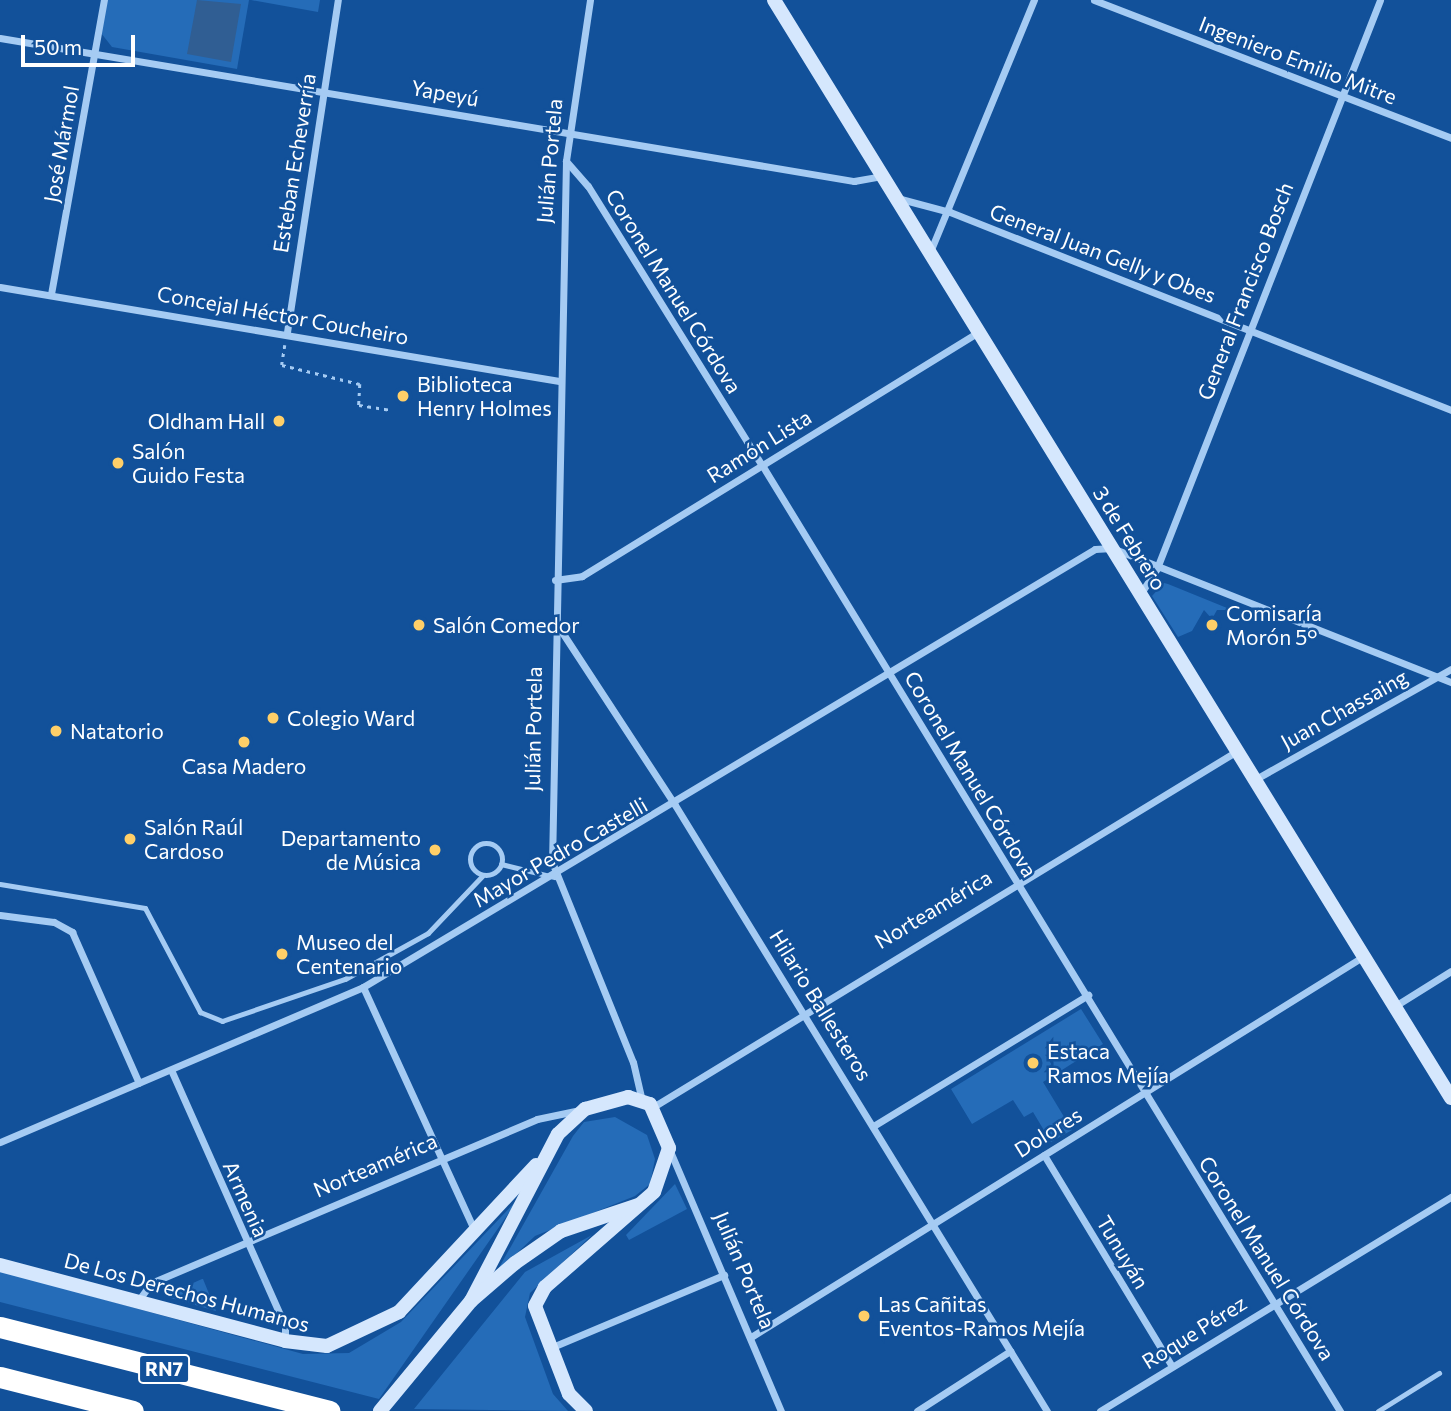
<!DOCTYPE html>
<meta charset="utf-8">
<style>
body{margin:0}
#map{position:relative;width:1451px;height:1411px;overflow:hidden;background:#12519a;font-family:Commissioner,sans-serif}
div>[style]{position:absolute}
.green>*{inset:0;background:#256cb8}
.water>*{inset:0;background:#305e93}
.path>*{height:2.5px;margin-top:-1.25px;transform-origin:0;background:repeating-linear-gradient(90deg,#a5cbf3 0 3.5px,transparent 0 8.5px)}
.lane>*{height:5px;margin:-2.5px;padding:0 2.5px;transform-origin:2.5px;border-radius:2.5px;background:#a5cbf3}
.lane>.ring{margin:-2.5px;padding:0;box-sizing:content-box;background:none;border:5px solid #a5cbf3;border-radius:50%}
.street>*{height:7px;margin:-3.5px;padding:0 3.5px;transform-origin:3.5px;border-radius:3.5px;background:#a5cbf3}
.secondary>*{height:14px;margin:-7px;padding:0 7px;transform-origin:7px;border-radius:7px;background:#d5e7fd}
.highway>*{height:21px;margin:-10.5px;padding:0 10.5px;transform-origin:10.5px;border-radius:10.5px;background:#fff}
.dots>*{width:19px;height:19px;translate:-50% -50%;box-sizing:border-box;border:4px solid #12519a;border-radius:50%}
span{translate:-50% -50%;white-space:nowrap;text-align:center;line-height:1.15;-webkit-text-stroke:5px #12519a;paint-order:stroke}
.shield-label span{padding:2px 5px;background:#12519a;border:2px solid;border-radius:5px;-webkit-text-stroke-width:0}
.shield-label{font-size:19px;color:#fff;font-weight:700}
.street-label{font-size:21px;color:#fff}
.poi-label{font-size:21px;color:#fff}
.left{translate:0 -50%;text-align:left}
.right{translate:-100% -50%;text-align:right}
.scale{position:absolute;left:21px;top:35px;width:114px;height:32px;box-sizing:border-box;border:4px solid #fff;border-top:0;padding-left:9px;font-size:21px;line-height:24px;white-space:nowrap;color:#fff;-webkit-text-stroke:5px #12519a;paint-order:stroke}
</style>
<div id="map">
<div class="green">
<i style="clip-path:polygon(107px 0,249px 0,237px 69px,112px 47px,101px 33px)"></i>
<i style="clip-path:polygon(251px 0,320px 0,318px 12px)"></i>
<i style="clip-path:polygon(1164px 583px,1168px 584px,1232px 610px,1217px 610px,1212px 619px,1204px 610px,1192px 631px,1178px 637px,1152px 596px)"></i>
<i style="clip-path:polygon(1081px 1009px,1103px 1044px,1043px 1082px,1072px 1130px,1051px 1142px,1033px 1112px,1024px 1117px,1013px 1100px,972px 1124px,951px 1089px)"></i>
<i style="clip-path:polygon(615px 1117px,647px 1135px,655px 1159px,650px 1184px,635px 1196px,535px 1236px,496px 1273px,573px 1136px,584px 1122px)"></i>
<i style="clip-path:polygon(675px 1184px,687px 1209px,629px 1240px,626px 1235px)"></i>
<i style="clip-path:polygon(520px 1197px,379px 1399px,0 1302px,0 1271px,303px 1354px,349px 1353px,401px 1322px)"></i>
<i style="clip-path:polygon(592px 1235px,530px 1293px,525px 1317px,553px 1394px,568px 1411px,414px 1409px,525px 1272px)"></i>
<i style="clip-path:polygon(203px 1279px,216px 1311px,164px 1296px,202px 1279px)"></i>
</div>
<div class="water">
<i style="clip-path:polygon(197px 0,241px 4px,231px 62px,187px 54px)"></i>
</div>
<div class="path">
<i style="left:285px;top:345px;width:20px;rotate:99deg"></i>
<i style="left:282px;top:365px;width:80px;rotate:13.7deg"></i>
<i style="left:360px;top:384px;width:21px;rotate:93deg"></i>
<i style="left:359px;top:405px;width:31px;rotate:9deg"></i>
</div>
<div class="lane">
<i class="ring" style="left:470px;top:843px;width:27px;height:27px"></i>
<i style="left:501px;top:864px;width:55px;rotate:13.8deg"></i>
<i style="left:0;top:884px;width:147px;rotate:9.4deg"></i>
<i style="left:145px;top:908px;width:118px;rotate:62.1deg"></i>
<i style="left:200px;top:1012px;width:24px;rotate:22deg"></i>
<i style="left:222px;top:1021px;width:130px;rotate:-18.9deg"></i>
<i style="left:345px;top:979px;width:95px;rotate:-29deg"></i>
<i style="left:428px;top:933px;width:79px;rotate:-46.5deg"></i>
<i style="left:1378px;top:1411px;width:72px;rotate:-31.9deg"></i>
</div>
<div class="street">
<i style="left:590px;top:0;width:163px;rotate:98.5deg"></i>
<i style="left:566px;top:161px;width:701px;rotate:91.14deg"></i>
<i style="left:552px;top:862px;width:216px;rotate:68deg"></i>
<i style="left:633px;top:1062px;width:37px;rotate:77deg"></i>
<i style="left:1094px;top:0;width:383px;rotate:21.1deg"></i>
<i style="left:0;top:38px;width:866px;rotate:9.51deg"></i>
<i style="left:854px;top:181px;width:28px;rotate:-10deg"></i>
<i style="left:566px;top:161px;width:33px;rotate:49deg"></i>
<i style="left:588px;top:186px;width:329px;rotate:58.1deg"></i>
<i style="left:762px;top:465px;width:1109px;rotate:58.58deg"></i>
<i style="left:897px;top:198px;width:55px;rotate:14.8deg"></i>
<i style="left:950px;top:212px;width:539px;rotate:21.56deg"></i>
<i style="left:930px;top:252px;width:273px;rotate:-67.6deg"></i>
<i style="left:0;top:287px;width:567px;rotate:9.55deg"></i>
<i style="left:51px;top:294px;width:299px;rotate:-79.8deg"></i>
<i style="left:287px;top:332px;width:336px;rotate:-81.3deg"></i>
<i style="left:555px;top:580px;width:27px;rotate:-8deg"></i>
<i style="left:582px;top:576px;width:465px;rotate:-31.6deg"></i>
<i style="left:1141px;top:593px;width:30px;rotate:-57deg"></i>
<i style="left:1157px;top:568px;width:610px;rotate:-68.56deg"></i>
<i style="left:556px;top:623px;width:217px;rotate:56.8deg"></i>
<i style="left:675px;top:805px;width:711px;rotate:58.46deg"></i>
<i style="left:1254px;top:780px;width:226px;rotate:-29.4deg"></i>
<i style="left:0;top:915px;width:54px;rotate:7.4deg"></i>
<i style="left:54px;top:922px;width:21px;rotate:29deg"></i>
<i style="left:72px;top:932px;width:165px;rotate:66.1deg"></i>
<i style="left:363px;top:987px;width:267px;rotate:65.4deg"></i>
<i style="left:1395px;top:1006px;width:66px;rotate:-32deg"></i>
<i style="left:172px;top:1072px;width:278px;rotate:66deg"></i>
<i style="left:285px;top:1326px;width:15px;rotate:90deg"></i>
<i style="left:653px;top:1107px;width:684px;rotate:-31.37deg"></i>
<i style="left:875px;top:1125px;width:250px;rotate:-31.4deg"></i>
<i style="left:0;top:1142px;width:395px;rotate:-23.1deg"></i>
<i style="left:363px;top:987px;width:853px;rotate:-30.89deg"></i>
<i style="left:1095px;top:549px;width:17px;rotate:-3deg"></i>
<i style="left:1112px;top:548px;width:365px;rotate:21.6deg"></i>
<i style="left:670px;top:1151px;width:283px;rotate:66.9deg"></i>
<i style="left:1044px;top:1155px;width:247px;rotate:58.8deg"></i>
<i style="left:138px;top:1301px;width:22px;rotate:-54deg"></i>
<i style="left:151px;top:1283px;width:419px;rotate:-23deg"></i>
<i style="left:537px;top:1119px;width:44px;rotate:-11.8deg"></i>
<i style="left:751px;top:1337px;width:722px;rotate:-31.86deg"></i>
<i style="left:550px;top:1348px;width:189px;rotate:-22.8deg"></i>
<i style="left:917px;top:1411px;width:111px;rotate:-32.8deg"></i>
<i style="left:1100px;top:1411px;width:411px;rotate:-31.4deg"></i>
</div>
<div class="secondary">
<i style="left:774px;top:0;width:1290px;rotate:58.34deg"></i>
<i style="left:0;top:1265px;width:295px;rotate:14.9deg"></i>
<i style="left:285px;top:1341px;width:42px;rotate:6.8deg"></i>
<i style="left:327px;top:1346px;width:80px;rotate:-25.3deg"></i>
<i style="left:399px;top:1312px;width:201px;rotate:-47deg"></i>
<i style="left:471px;top:1301px;width:188px;rotate:-62.5deg"></i>
<i style="left:558px;top:1134px;width:37px;rotate:-43deg"></i>
<i style="left:585px;top:1109px;width:45px;rotate:-15.6deg"></i>
<i style="left:628px;top:1097px;width:23px;rotate:18deg"></i>
<i style="left:650px;top:1104px;width:48px;rotate:66.6deg"></i>
<i style="left:669px;top:1148px;width:46px;rotate:108.8deg"></i>
<i style="left:654px;top:1192px;width:145px;rotate:138.9deg"></i>
<i style="left:545px;top:1287px;width:21px;rotate:118deg"></i>
<i style="left:535px;top:1306px;width:94px;rotate:68.9deg"></i>
<i style="left:569px;top:1394px;width:24px;rotate:45deg"></i>
<i style="left:380px;top:1411px;width:143px;rotate:-50.4deg"></i>
<i style="left:471px;top:1301px;width:58px;rotate:-40.8deg"></i>
<i style="left:515px;top:1263px;width:56px;rotate:-34.8deg"></i>
<i style="left:561px;top:1231px;width:81px;rotate:-18.7deg"></i>
</div>
<div class="highway">
<i style="left:0;top:1327px;width:340px;rotate:14.3deg"></i>
<i style="left:0;top:1377px;width:137px;rotate:14.3deg"></i>
</div>
<div class="dots">
<i style="left:403px;top:396px;background:#ffcf68"></i>
<i style="left:279px;top:421px;background:#ffcf68"></i>
<i style="left:118px;top:463px;background:#ffcf68"></i>
<i style="left:419px;top:625px;background:#ffcf68"></i>
<i style="left:1212px;top:625px;background:#ffcf68"></i>
<i style="left:273px;top:718px;background:#ffcf68"></i>
<i style="left:56px;top:731px;background:#ffcf68"></i>
<i style="left:244px;top:742px;background:#ffcf68"></i>
<i style="left:130px;top:839px;background:#ffcf68"></i>
<i style="left:435px;top:850px;background:#ffcf68"></i>
<i style="left:282px;top:954px;background:#ffcf68"></i>
<i style="left:1033px;top:1063px;background:#ffcf68"></i>
<i style="left:864px;top:1316px;background:#ffcf68"></i>
</div>
<div class="shield-label">
<span style="left:164px;top:1369px">RN7</span>
</div>
<div class="street-label">
<span style="left:1298px;top:60px;rotate:21deg">Ingeniero Emilio Mitre</span>
<span style="left:445px;top:93px;rotate:10deg">Yapeyú</span>
<span style="left:61px;top:144px;rotate:-80deg">José Mármol</span>
<span style="left:549px;top:161px;rotate:-85deg">Julián Portela</span>
<span style="left:294px;top:163px;rotate:-81deg">Esteban Echeverría</span>
<span style="left:1103px;top:253px;rotate:21deg">General Juan Gelly y Obes</span>
<span style="left:674px;top:291px;rotate:58deg">Coronel Manuel Córdova</span>
<span style="left:1245px;top:291px;rotate:-69deg">General Francisco Bosch</span>
<span style="left:283px;top:315px;rotate:10deg">Concejal Héctor Coucheiro</span>
<span style="left:759px;top:446px;rotate:-32deg">Ramón Lista</span>
<span style="left:1130px;top:538px;rotate:58deg">3 de Febrero</span>
<span style="left:1344px;top:709px;rotate:-29deg">Juan Chassaing</span>
<span style="left:533px;top:729px;rotate:-89deg">Julián Portela</span>
<span style="left:971px;top:774px;rotate:59deg">Coronel Manuel Córdova</span>
<span style="left:560px;top:852px;rotate:-30deg">Mayor Pedro Castelli</span>
<span style="left:933px;top:909px;rotate:-31deg">Norteamérica</span>
<span style="left:821px;top:1005px;rotate:58deg">Hilario Ballesteros</span>
<span style="left:1048px;top:1132px;rotate:-32deg">Dolores</span>
<span style="left:375px;top:1165px;rotate:-23deg">Norteamérica</span>
<span style="left:246px;top:1199px;rotate:66deg">Armenia</span>
<span style="left:1123px;top:1252px;rotate:59deg">Tunuyán</span>
<span style="left:1267px;top:1258px;rotate:58deg">Coronel Manuel Córdova</span>
<span style="left:745px;top:1270px;rotate:67deg">Julián Portela</span>
<span style="left:187px;top:1292px;rotate:15deg">De Los Derechos Humanos</span>
<span style="left:1194px;top:1332px;rotate:-32deg">Roque Pérez</span>
</div>
<div class="poi-label">
<span class="left" style="left:417px;top:396px">Biblioteca<br>Henry Holmes</span>
<span class="right" style="left:265px;top:421px">Oldham Hall</span>
<span class="left" style="left:132px;top:463px">Salón<br>Guido Festa</span>
<span class="left" style="left:1226px;top:625px">Comisaría<br>Morón 5°</span>
<span class="left" style="left:433px;top:625px">Salón Comedor</span>
<span class="left" style="left:287px;top:718px">Colegio Ward</span>
<span class="left" style="left:70px;top:731px">Natatorio</span>
<span style="left:244px;top:766px">Casa Madero</span>
<span class="left" style="left:144px;top:839px">Salón Raúl<br>Cardoso</span>
<span class="right" style="left:421px;top:850px">Departamento<br>de Música</span>
<span class="left" style="left:296px;top:954px">Museo del<br>Centenario</span>
<span class="left" style="left:1047px;top:1063px">Estaca<br>Ramos Mejía</span>
<span class="left" style="left:878px;top:1316px">Las Cañitas<br>Eventos-Ramos Mejía</span>
</div>
<div class="scale">50 m</div>
</div>
